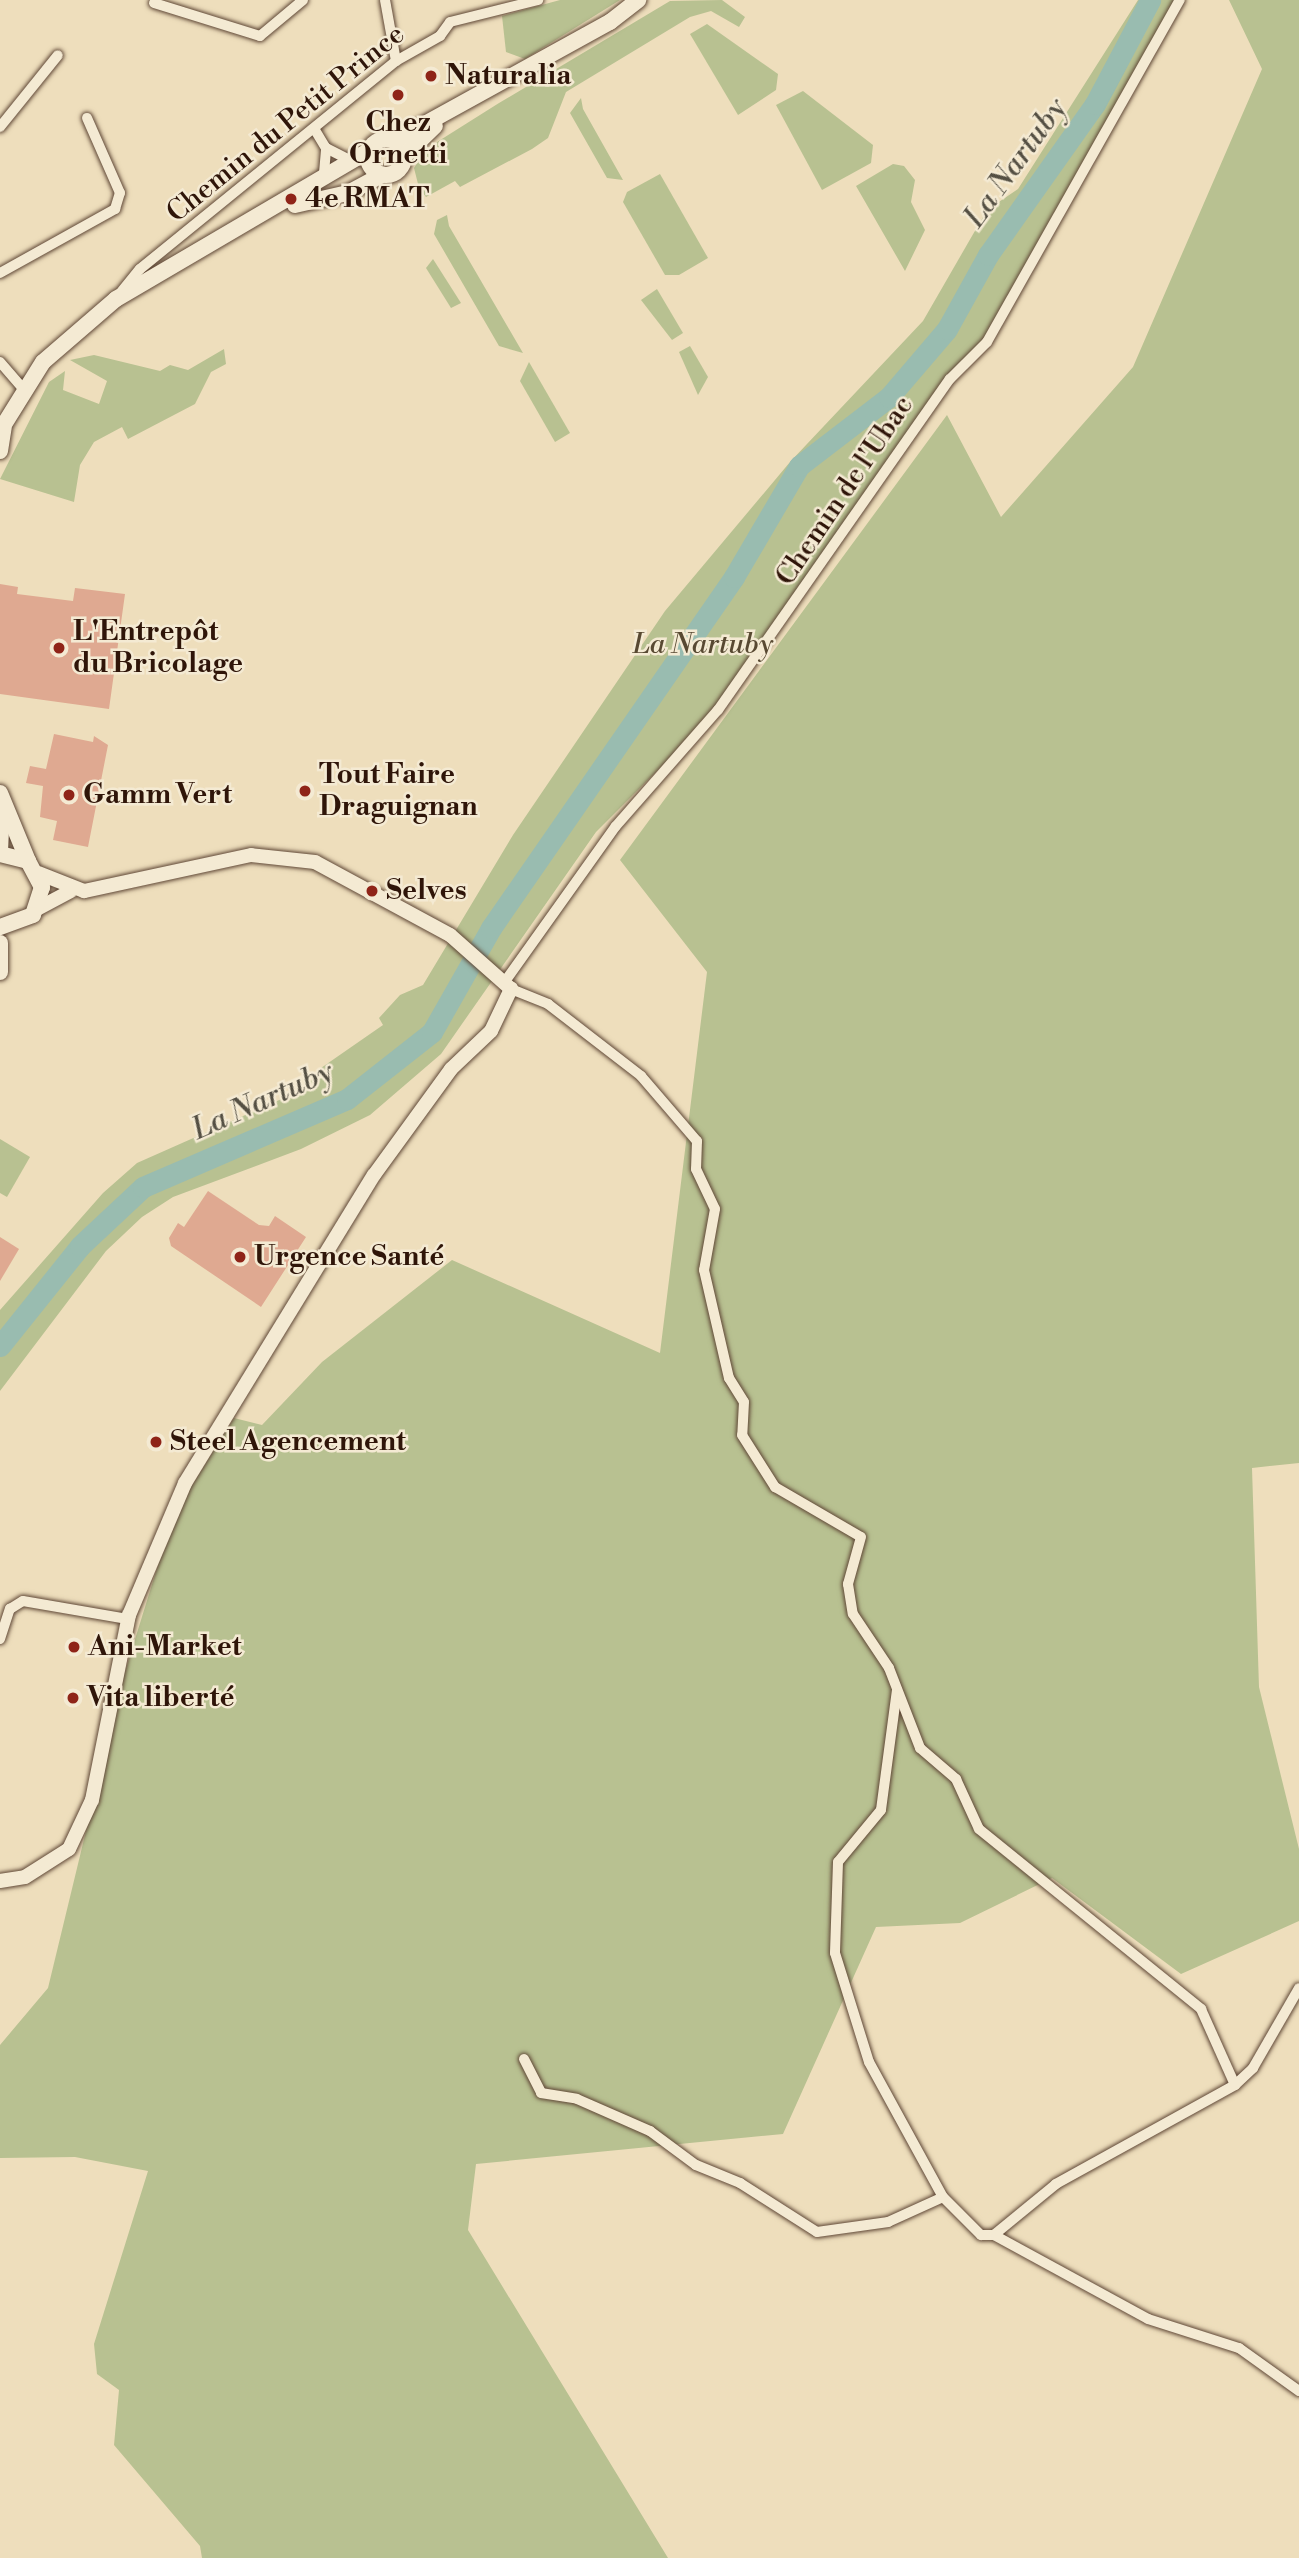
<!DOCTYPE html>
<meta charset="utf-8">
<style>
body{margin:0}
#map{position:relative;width:1299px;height:2558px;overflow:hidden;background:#eedebc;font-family:"Libre Bodoni",serif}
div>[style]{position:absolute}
.green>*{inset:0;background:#b8c191}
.river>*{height:21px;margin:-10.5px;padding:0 10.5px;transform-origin:10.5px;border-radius:10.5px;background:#99bcb0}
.building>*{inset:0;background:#dfa991}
.roads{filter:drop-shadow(0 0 2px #5f4736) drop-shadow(0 0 2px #5f4736)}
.minor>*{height:10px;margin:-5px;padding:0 5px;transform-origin:5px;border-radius:5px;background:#f4ead3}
.tertiary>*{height:14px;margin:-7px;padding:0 7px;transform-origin:7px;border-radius:7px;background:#f4ead3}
.secondary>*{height:16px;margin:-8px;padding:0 8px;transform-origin:8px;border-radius:8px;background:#f4ead3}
.secondary>.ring{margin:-8px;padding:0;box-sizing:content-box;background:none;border:16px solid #f4ead3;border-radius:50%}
.dots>*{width:19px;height:19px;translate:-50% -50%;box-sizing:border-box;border:4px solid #f4ead3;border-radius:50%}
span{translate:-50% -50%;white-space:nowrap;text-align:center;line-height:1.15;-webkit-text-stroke:5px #f4ead3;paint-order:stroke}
.poi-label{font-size:28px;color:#2f1509;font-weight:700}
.left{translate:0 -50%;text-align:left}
.street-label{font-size:28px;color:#2f1509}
.park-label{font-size:28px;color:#584932;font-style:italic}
.water-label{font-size:30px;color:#544f43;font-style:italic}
</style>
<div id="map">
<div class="green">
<i style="clip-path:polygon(560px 0,620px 0,525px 59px,506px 52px,502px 16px)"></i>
<i style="clip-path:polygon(722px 0,745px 17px,739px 27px,711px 11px,690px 17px,566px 92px,548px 138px,532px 149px,460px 187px,455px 181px,426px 197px,419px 188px,414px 168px,426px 149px,499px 103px,670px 1px)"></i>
<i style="clip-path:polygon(1138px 0,1180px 0,985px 336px,718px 710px,596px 832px,441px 1054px,370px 1115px,301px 1149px,173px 1197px,142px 1217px,106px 1251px,0 1391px,0 1310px,103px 1193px,137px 1163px,304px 1089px,321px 1068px,383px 1025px,379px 1018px,400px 995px,423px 985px,513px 835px,665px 611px,790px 462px,923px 321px,987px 210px,1018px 189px)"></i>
<i style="clip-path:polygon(1229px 0,1299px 0,1299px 1463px,1252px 1468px,1259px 1687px,1299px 1849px,1299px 1921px,1181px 1974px,1052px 1878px,960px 1923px,876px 1927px,783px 2134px,476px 2164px,468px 2230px,668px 2558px,202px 2558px,200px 2546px,114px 2445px,119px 2390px,97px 2374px,94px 2344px,148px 2171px,75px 2157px,0 2158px,0 2045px,48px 1988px,123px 1678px,163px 1549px,186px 1495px,234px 1418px,262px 1425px,322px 1362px,452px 1260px,660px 1353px,707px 972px,620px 860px,947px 415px,1001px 517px,1133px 367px,1262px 69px)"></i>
<i style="clip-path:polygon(707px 24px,778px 74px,776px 90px,738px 115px,690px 34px)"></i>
<i style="clip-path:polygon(803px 91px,873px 145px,871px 163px,822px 190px,776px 105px)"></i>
<i style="clip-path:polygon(581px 98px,583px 109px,623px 180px,607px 178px,570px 113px)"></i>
<i style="clip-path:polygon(893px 164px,904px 166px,915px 180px,911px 202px,925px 230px,905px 271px,856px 186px)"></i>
<i style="clip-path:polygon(660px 174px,708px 258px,679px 275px,665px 275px,623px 202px,627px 192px)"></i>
<i style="clip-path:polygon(447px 215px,449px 226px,523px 353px,499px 346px,434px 234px,437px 220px)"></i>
<i style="clip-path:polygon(433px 259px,461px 303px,451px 308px,426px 268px)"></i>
<i style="clip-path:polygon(657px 289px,683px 333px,672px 340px,641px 300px)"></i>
<i style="clip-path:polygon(690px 346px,708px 377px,698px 395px,679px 352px)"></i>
<i style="clip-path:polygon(224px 349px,226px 364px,211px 372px,195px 404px,128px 439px,122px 427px,94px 442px,80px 465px,74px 502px,0 479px,49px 382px,65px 371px,63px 390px,99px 404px,107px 381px,70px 360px,94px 355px,160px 371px,170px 365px,188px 370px)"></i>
<i style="clip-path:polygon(529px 362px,570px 433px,555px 442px,520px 381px)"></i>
<i style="clip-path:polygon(0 1139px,30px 1157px,7px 1197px,0 1193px)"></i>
</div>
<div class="river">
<i style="left:0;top:1346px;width:128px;rotate:-51.3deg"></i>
<i style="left:80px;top:1246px;width:86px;rotate:-43.1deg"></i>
<i style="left:143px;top:1187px;width:222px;rotate:-23.3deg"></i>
<i style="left:347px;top:1099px;width:108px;rotate:-38.2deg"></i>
<i style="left:432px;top:1032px;width:120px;rotate:-60.4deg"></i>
<i style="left:491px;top:928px;width:427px;rotate:-55.3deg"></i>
<i style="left:734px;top:577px;width:129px;rotate:-59.6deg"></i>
<i style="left:799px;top:466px;width:113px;rotate:-37.5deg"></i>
<i style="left:889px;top:397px;width:89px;rotate:-49.5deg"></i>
<i style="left:947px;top:329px;width:85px;rotate:-61deg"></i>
<i style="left:988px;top:255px;width:185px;rotate:-54.7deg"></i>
<i style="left:1095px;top:104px;width:118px;rotate:-62.1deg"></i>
</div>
<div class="building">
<i style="clip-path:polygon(0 584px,18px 587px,17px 594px,73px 601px,75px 588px,125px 594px,109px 709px,0 694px)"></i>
<i style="clip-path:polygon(54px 734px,93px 742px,94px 736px,108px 745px,88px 847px,53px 840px,57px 821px,40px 817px,43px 786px,26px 783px,30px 766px,46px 769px)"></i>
<i style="clip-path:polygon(208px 1191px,259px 1225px,269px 1226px,275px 1216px,306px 1237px,261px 1307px,171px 1246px,169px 1238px,178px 1223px,184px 1227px)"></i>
<i style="clip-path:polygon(0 1237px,19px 1249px,0 1281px)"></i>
</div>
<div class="roads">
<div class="minor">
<i style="left:385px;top:0;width:62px;rotate:79.8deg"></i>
<i style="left:154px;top:3px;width:111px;rotate:17.3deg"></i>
<i style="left:260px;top:36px;width:56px;rotate:-39.9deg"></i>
<i style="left:0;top:127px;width:92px;rotate:-51.1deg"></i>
<i style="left:315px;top:130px;width:21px;rotate:59deg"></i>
<i style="left:326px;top:148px;width:27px;rotate:27deg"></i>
<i style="left:324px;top:173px;width:25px;rotate:-85deg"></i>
<i style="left:0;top:273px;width:132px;rotate:-29.1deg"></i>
<i style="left:115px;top:209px;width:17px;rotate:-73deg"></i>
<i style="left:120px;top:193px;width:82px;rotate:-113.7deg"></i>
<i style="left:122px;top:291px;width:28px;rotate:-51deg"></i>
<i style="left:140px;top:269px;width:330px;rotate:-39.1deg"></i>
<i style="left:396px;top:61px;width:51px;rotate:-29.6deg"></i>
<i style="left:440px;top:36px;width:17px;rotate:-54deg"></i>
<i style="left:450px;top:22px;width:91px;rotate:-14deg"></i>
<i style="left:0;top:362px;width:33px;rotate:49deg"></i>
<i style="left:506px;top:980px;width:189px;rotate:-54.5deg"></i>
<i style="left:616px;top:826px;width:154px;rotate:-48.7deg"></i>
<i style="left:718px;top:710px;width:404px;rotate:-55deg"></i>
<i style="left:950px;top:379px;width:52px;rotate:-45deg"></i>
<i style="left:987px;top:342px;width:393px;rotate:-60.6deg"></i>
<i style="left:511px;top:989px;width:40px;rotate:22deg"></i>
<i style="left:548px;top:1004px;width:118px;rotate:37.7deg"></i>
<i style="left:641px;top:1076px;width:86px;rotate:49.3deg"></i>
<i style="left:697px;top:1141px;width:28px;rotate:92deg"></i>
<i style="left:696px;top:1169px;width:44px;rotate:64.6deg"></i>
<i style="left:715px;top:1209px;width:62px;rotate:100.2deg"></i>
<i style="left:704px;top:1270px;width:111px;rotate:77deg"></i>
<i style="left:729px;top:1378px;width:28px;rotate:58deg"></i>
<i style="left:744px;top:1402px;width:33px;rotate:93deg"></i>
<i style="left:742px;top:1435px;width:62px;rotate:57.6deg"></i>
<i style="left:775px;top:1487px;width:99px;rotate:30.2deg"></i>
<i style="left:861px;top:1537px;width:49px;rotate:105.5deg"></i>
<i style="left:848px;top:1584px;width:30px;rotate:81deg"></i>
<i style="left:853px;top:1614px;width:65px;rotate:56.3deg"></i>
<i style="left:889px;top:1668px;width:86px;rotate:68.8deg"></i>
<i style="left:920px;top:1748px;width:48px;rotate:40.7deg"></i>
<i style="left:956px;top:1779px;width:55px;rotate:65.3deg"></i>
<i style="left:979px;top:1829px;width:286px;rotate:39deg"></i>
<i style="left:1201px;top:2009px;width:83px;rotate:65.9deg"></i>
<i style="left:1235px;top:2085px;width:205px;rotate:151.1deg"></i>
<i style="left:1056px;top:2184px;width:80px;rotate:140.6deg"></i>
<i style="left:0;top:1639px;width:32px;rotate:-72deg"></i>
<i style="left:10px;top:1609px;width:15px;rotate:-32deg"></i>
<i style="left:23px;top:1601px;width:106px;rotate:9.8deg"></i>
<i style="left:897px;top:1690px;width:121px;rotate:97.6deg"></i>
<i style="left:881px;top:1810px;width:67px;rotate:129.6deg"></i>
<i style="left:838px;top:1862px;width:91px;rotate:91.9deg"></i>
<i style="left:835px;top:1953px;width:114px;rotate:72.7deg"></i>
<i style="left:869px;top:2062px;width:154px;rotate:61.3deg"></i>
<i style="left:943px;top:2197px;width:54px;rotate:45deg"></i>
<i style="left:981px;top:2235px;width:13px"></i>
<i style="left:994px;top:2235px;width:175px;rotate:28.6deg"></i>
<i style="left:1148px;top:2319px;width:96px;rotate:17.7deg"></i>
<i style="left:1239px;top:2348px;width:74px;rotate:35.6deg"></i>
<i style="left:524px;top:2059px;width:38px;rotate:63deg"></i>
<i style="left:541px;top:2093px;width:36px;rotate:9deg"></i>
<i style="left:577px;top:2099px;width:80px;rotate:23.7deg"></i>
<i style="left:650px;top:2131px;width:57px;rotate:36.5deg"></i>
<i style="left:696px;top:2165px;width:48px;rotate:22.2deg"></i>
<i style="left:740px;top:2183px;width:91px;rotate:32.5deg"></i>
<i style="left:817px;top:2232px;width:72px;rotate:-8deg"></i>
<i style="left:888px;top:2222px;width:60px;rotate:-24.4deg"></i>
<i style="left:1235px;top:2085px;width:25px;rotate:-43deg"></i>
<i style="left:1253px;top:2068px;width:92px;rotate:-60.1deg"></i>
</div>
<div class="tertiary">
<i style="left:37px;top:909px;width:38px;rotate:-28deg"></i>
<i style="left:0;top:1881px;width:25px;rotate:-9deg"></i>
<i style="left:25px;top:1877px;width:52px;rotate:-32.5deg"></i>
<i style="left:69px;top:1849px;width:54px;rotate:-64.9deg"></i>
<i style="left:92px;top:1800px;width:189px;rotate:-78.7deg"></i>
<i style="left:129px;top:1615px;width:143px;rotate:-67deg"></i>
<i style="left:185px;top:1483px;width:361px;rotate:-58.5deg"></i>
<i style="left:374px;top:1175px;width:131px;rotate:-54deg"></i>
<i style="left:451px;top:1069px;width:55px;rotate:-43.5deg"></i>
<i style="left:491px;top:1031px;width:47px;rotate:-64.5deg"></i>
<i style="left:511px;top:989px;width:81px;rotate:-138.5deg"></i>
<i style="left:450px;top:935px;width:153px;rotate:-151.6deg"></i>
<i style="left:315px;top:862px;width:64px;rotate:-173.8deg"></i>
<i style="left:251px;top:855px;width:171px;rotate:167.8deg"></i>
<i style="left:84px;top:891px;width:49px;rotate:-158.6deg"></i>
</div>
<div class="secondary">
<i class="ring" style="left:368px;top:139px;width:20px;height:20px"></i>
<i style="left:394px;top:141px;width:247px;rotate:-28.9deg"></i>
<i style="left:610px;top:22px;width:36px;rotate:-38deg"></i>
<i style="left:404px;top:156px;width:43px;rotate:-44.1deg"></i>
<i style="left:295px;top:205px;width:54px;rotate:-12.8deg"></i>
<i style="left:348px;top:193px;width:38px;rotate:-28deg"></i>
<i style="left:0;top:431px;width:81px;rotate:-58.1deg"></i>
<i style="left:43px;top:362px;width:96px;rotate:-40.8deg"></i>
<i style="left:116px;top:299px;width:292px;rotate:-30.4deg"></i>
<i style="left:0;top:451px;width:24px;rotate:-81deg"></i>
<i style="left:0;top:793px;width:74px;rotate:67.6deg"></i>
<i style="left:0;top:851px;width:42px;rotate:-87.3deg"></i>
<i style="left:0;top:854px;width:29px;rotate:14deg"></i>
<i style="left:28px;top:861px;width:30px;rotate:62deg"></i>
<i style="left:42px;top:887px;width:29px;rotate:108deg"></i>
<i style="left:33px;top:915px;width:35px;rotate:160deg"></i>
<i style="left:0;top:943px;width:29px;rotate:90deg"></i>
</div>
</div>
<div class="dots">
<i style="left:431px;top:76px;background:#8f2418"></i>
<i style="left:398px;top:95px;background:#8f2418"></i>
<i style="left:291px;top:199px;background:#8f2418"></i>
<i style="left:59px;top:648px;background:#8f2418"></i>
<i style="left:305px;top:791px;background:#8f2418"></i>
<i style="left:69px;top:795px;background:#8f2418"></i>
<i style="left:372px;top:891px;background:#8f2418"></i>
<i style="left:240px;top:1257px;background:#8f2418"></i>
<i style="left:156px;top:1442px;background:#8f2418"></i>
<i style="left:74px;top:1647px;background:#8f2418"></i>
<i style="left:73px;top:1698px;background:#8f2418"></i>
</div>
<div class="poi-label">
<span class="left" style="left:445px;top:76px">Naturalia</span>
<span style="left:398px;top:139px">Chez<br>Ornetti</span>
<span class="left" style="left:305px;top:199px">4e RMAT</span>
<span class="left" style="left:73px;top:648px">L'Entrepôt<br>du Bricolage</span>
<span class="left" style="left:319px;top:791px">Tout Faire<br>Draguignan</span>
<span class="left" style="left:83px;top:795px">Gamm Vert</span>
<span class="left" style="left:386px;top:891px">Selves</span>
<span class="left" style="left:254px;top:1257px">Urgence Santé</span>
<span class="left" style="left:170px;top:1442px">Steel Agencement</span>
<span class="left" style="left:88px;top:1647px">Ani-Market</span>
<span class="left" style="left:87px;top:1698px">Vita liberté</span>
</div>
<div class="street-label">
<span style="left:286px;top:124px;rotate:-39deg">Chemin du Petit Prince</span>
<span style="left:845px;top:491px;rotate:-56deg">Chemin de l'Ubac</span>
</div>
<div class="park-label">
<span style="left:703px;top:645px">La Nartuby</span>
</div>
<div class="water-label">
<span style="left:1016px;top:163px;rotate:-54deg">La Nartuby</span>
<span style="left:263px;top:1101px;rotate:-24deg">La Nartuby</span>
</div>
</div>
